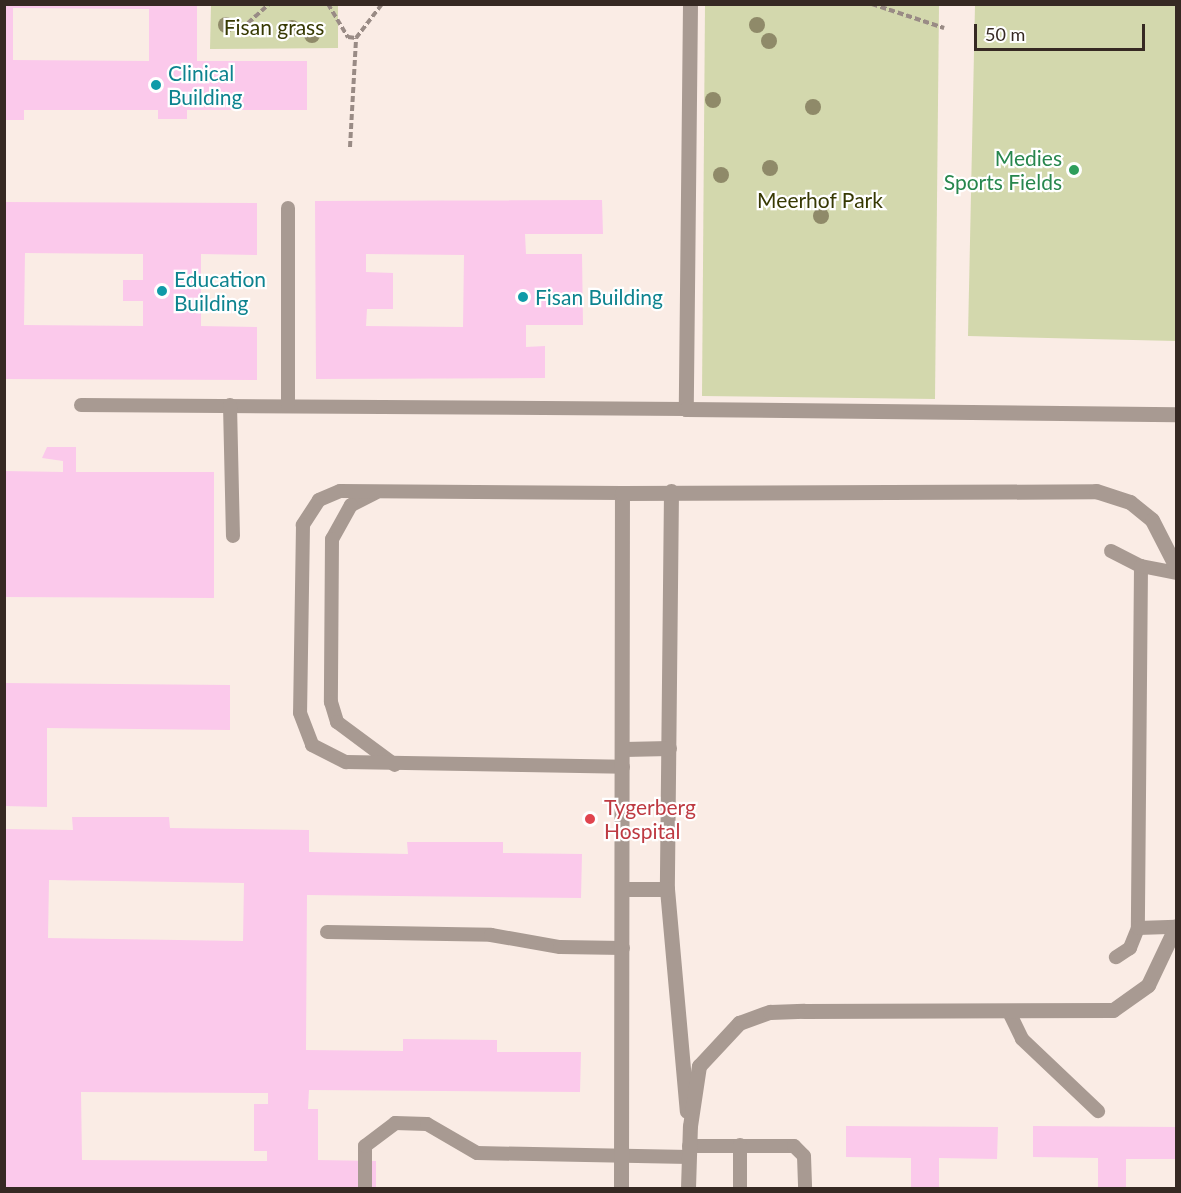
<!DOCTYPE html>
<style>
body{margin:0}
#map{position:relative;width:1181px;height:1193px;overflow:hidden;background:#faece5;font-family:Lato,sans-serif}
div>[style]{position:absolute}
.green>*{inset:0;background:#d3d8ad}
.building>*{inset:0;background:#fbc9eb}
.path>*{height:4px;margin-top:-2px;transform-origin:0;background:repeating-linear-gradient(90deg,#998b85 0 6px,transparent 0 9px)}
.service>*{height:14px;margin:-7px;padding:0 7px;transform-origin:7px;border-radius:7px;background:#a89a92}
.minor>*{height:15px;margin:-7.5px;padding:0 7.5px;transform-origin:7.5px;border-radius:7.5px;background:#a89a92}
.trees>*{width:16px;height:16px;margin:-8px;border-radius:50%;background:#8f8a69}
.dots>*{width:16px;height:16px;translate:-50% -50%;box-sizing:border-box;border:3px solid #fff;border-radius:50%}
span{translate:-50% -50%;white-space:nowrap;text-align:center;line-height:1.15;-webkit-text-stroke:4.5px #fff;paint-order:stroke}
.park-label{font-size:21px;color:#373903}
.culture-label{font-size:21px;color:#0d838f}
.left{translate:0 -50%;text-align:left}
.leisure-label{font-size:21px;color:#27864d}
.right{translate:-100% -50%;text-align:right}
.health-label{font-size:21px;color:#be3a42}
.frame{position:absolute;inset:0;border:6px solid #362923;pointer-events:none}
.scale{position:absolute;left:974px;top:24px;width:171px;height:27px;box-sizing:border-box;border:3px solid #362923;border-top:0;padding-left:8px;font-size:18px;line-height:21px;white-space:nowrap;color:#362923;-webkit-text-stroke:4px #fff;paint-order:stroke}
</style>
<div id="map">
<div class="green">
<i style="clip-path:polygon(211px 5px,338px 5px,338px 48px,210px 49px)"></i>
<i style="clip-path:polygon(705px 5px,939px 5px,935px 399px,702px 396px)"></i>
<i style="clip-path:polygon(975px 5px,1176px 5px,1176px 341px,968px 336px)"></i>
</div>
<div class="building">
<i style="clip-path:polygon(evenodd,4px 4px,197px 4px,197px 61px,307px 61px,307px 110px,187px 110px,187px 119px,158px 119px,158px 110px,24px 110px,24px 120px,4px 120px,4px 4px,13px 8px,149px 9px,149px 61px,13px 60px,13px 8px)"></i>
<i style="clip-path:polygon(evenodd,602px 200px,603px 234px,525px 234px,526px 254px,582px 254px,583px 325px,526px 325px,526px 347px,545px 346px,545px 378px,316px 379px,315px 201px,602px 200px,366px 254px,464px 255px,463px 327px,366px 326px,367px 309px,393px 309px,393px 273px,366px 272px,366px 254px)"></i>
<i style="clip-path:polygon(evenodd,4px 202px,257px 203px,257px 255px,201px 254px,201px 326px,257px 327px,257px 380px,4px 379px,4px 202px,25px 253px,143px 254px,143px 280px,123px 280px,123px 301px,143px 301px,143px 326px,24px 325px,25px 253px)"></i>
<i style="clip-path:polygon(47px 447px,76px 447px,76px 472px,214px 472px,214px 598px,4px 597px,4px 471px,63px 472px,63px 461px,42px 458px)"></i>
<i style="clip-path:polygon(4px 683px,230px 685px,230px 730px,47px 728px,47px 807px,4px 806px)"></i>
<i style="clip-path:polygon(evenodd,72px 817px,169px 817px,170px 828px,309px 830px,309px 852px,408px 854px,407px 842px,503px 842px,503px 853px,582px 854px,581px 898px,307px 895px,306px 1050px,403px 1051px,403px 1039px,497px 1040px,497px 1052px,581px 1052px,580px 1092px,309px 1090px,308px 1109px,318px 1109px,318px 1160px,376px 1161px,376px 1188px,4px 1188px,4px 829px,73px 830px,72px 817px,49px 880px,244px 883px,243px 941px,48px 938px,49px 880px,72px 817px,81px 1092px,268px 1093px,268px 1104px,254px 1104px,254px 1151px,267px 1151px,267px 1161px,82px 1160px,81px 1092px)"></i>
<i style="clip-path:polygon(846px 1126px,998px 1127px,997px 1159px,939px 1158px,939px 1188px,911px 1188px,911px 1158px,846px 1157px)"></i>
<i style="clip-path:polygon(1033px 1126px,1176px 1127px,1176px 1159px,1126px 1159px,1126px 1188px,1098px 1188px,1098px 1158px,1033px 1157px)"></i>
</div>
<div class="path">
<i style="left:328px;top:4px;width:39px;rotate:59deg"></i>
<i style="left:348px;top:37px;width:8px;rotate:7deg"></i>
<i style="left:356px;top:38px;width:43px;rotate:-52.6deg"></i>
<i style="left:872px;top:4px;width:76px;rotate:18.4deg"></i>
<i style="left:248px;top:23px;width:28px;rotate:-42deg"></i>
<i style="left:350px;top:147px;width:109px;rotate:-86.8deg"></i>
</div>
<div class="service">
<i style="left:81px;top:405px;width:605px;rotate:0.38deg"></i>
<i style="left:230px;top:405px;width:131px;rotate:88.7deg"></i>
<i style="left:288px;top:405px;width:197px;rotate:-90deg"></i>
<i style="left:375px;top:493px;width:27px;rotate:153deg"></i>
<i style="left:351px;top:505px;width:39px;rotate:119deg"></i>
<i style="left:332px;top:539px;width:163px;rotate:90.4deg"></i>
<i style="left:331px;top:702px;width:21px;rotate:73deg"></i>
<i style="left:337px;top:722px;width:72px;rotate:36.6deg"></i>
<i style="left:622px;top:493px;width:282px;rotate:-179.6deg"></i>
<i style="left:340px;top:491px;width:23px;rotate:157deg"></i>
<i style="left:319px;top:500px;width:30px;rotate:123deg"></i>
<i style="left:303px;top:525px;width:188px;rotate:90.9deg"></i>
<i style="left:300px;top:713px;width:34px;rotate:69deg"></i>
<i style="left:312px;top:745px;width:38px;rotate:27deg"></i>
<i style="left:346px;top:762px;width:277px;rotate:1deg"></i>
<i style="left:1111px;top:551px;width:34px;rotate:27deg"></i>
<i style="left:1141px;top:566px;width:362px;rotate:90.5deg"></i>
<i style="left:1138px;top:928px;width:22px;rotate:112deg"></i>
<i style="left:1130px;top:948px;width:17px;rotate:147deg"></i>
<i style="left:1141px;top:566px;width:36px;rotate:11deg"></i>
<i style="left:1138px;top:928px;width:38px;rotate:-2deg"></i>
<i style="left:327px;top:932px;width:164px;rotate:1deg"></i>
<i style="left:491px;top:935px;width:70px;rotate:9.9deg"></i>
<i style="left:560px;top:947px;width:63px;rotate:0.9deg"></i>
<i style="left:1009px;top:1012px;width:30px;rotate:64deg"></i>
<i style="left:1022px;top:1039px;width:105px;rotate:43.5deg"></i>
<i style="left:689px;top:1146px;width:105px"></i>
<i style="left:794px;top:1146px;width:14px;rotate:45deg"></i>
<i style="left:804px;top:1156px;width:32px;rotate:88deg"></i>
<i style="left:365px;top:1188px;width:42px;rotate:-90deg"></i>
<i style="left:365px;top:1146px;width:38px;rotate:-37deg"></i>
<i style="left:395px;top:1123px;width:32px;rotate:2deg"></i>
<i style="left:427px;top:1124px;width:58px;rotate:30.1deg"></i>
<i style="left:477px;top:1153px;width:212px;rotate:1.1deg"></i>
<i style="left:740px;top:1188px;width:43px;rotate:-90deg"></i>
</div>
<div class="minor">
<i style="left:690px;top:4px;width:405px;rotate:90.6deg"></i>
<i style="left:686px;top:409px;width:490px;rotate:0.6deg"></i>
<i style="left:671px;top:491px;width:398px;rotate:90.6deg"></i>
<i style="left:667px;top:889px;width:223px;rotate:84.9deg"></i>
<i style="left:624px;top:749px;width:45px;rotate:-1.3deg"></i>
<i style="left:623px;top:889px;width:44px"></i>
<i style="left:621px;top:1188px;width:695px;rotate:-89.92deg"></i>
<i style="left:622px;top:493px;width:474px;rotate:-0.2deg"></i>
<i style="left:1096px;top:491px;width:36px;rotate:18deg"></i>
<i style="left:1130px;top:502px;width:28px;rotate:39deg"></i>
<i style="left:1152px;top:520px;width:53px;rotate:62.9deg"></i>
<i style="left:688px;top:1188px;width:62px;rotate:-88.2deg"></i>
<i style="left:690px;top:1126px;width:61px;rotate:-81.5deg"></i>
<i style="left:699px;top:1066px;width:59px;rotate:-47.1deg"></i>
<i style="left:739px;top:1023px;width:33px;rotate:-20deg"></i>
<i style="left:770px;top:1012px;width:34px;rotate:-2deg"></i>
<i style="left:804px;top:1011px;width:309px;rotate:-0.2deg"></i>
<i style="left:1113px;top:1010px;width:43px;rotate:-35.5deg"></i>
<i style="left:1148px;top:985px;width:65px;rotate:-64.6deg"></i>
</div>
<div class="trees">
<i style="left:226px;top:25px"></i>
<i style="left:757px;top:25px"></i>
<i style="left:292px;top:28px"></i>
<i style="left:312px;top:35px"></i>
<i style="left:769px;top:41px"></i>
<i style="left:713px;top:100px"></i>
<i style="left:813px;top:107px"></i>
<i style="left:770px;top:168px"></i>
<i style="left:721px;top:175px"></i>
<i style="left:821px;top:216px"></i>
</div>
<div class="dots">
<i style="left:156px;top:85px;background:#0f9aa8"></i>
<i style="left:1074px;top:170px;background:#2e9e5b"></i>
<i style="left:162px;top:291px;background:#0f9aa8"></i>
<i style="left:523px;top:297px;background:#0f9aa8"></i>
<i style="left:590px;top:819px;background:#e0444e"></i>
</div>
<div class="park-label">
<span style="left:274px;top:27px">Fisan grass</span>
<span style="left:820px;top:200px">Meerhof Park</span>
</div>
<div class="culture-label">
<span class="left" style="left:168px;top:85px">Clinical<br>Building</span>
<span class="left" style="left:174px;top:291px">Education<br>Building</span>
<span class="left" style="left:535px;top:297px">Fisan Building</span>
</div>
<div class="leisure-label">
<span class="right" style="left:1062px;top:170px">Medies<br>Sports Fields</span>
</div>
<div class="health-label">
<span class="left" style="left:604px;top:819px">Tygerberg<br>Hospital</span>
</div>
<div class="frame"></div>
<div class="scale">50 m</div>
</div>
